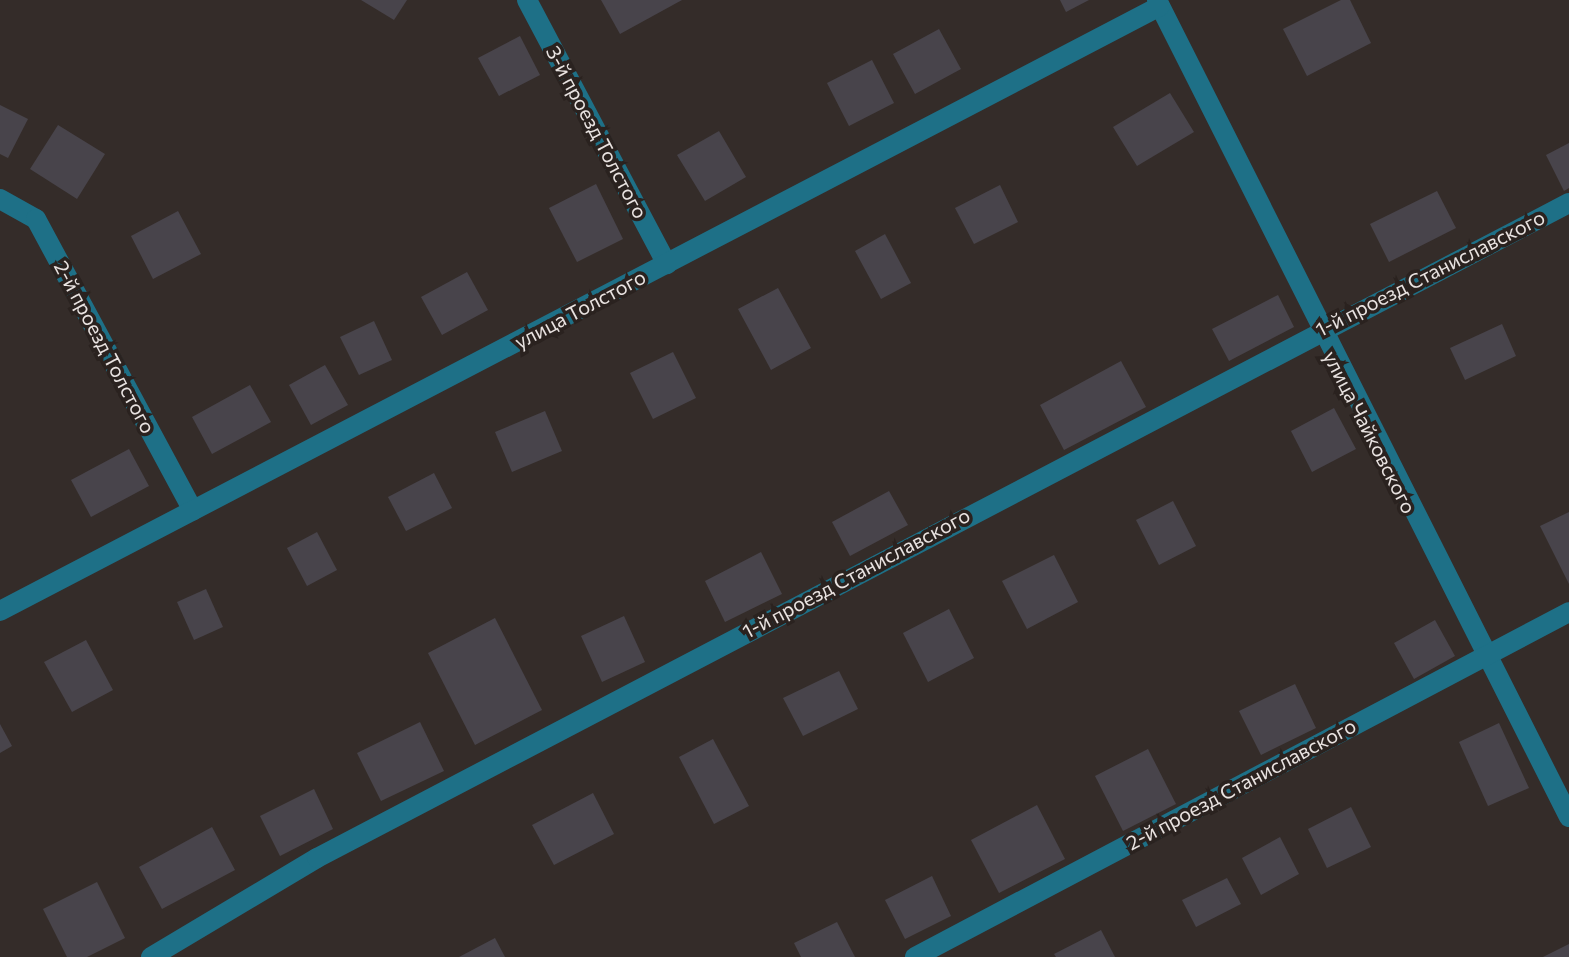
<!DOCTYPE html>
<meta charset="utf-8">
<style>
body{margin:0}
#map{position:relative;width:1569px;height:957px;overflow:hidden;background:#342c29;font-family:Commissioner,sans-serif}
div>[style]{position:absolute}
.building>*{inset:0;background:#48444b}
.minor>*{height:20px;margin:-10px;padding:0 10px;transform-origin:10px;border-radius:10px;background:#1e7087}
span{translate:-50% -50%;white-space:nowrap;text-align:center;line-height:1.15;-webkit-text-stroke:7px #2a221f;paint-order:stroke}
.street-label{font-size:20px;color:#e9e3e1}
</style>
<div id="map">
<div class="building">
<i style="clip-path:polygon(361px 0,407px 0,394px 20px)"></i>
<i style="clip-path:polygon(601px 0,682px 0,620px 34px)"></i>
<i style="clip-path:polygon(1060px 0,1089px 0,1066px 12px)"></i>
<i style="clip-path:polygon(1341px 0,1350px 0,1371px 43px,1307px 76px,1283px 29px)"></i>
<i style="clip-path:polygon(939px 29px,961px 69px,915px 94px,893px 54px)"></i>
<i style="clip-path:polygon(520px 36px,540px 75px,499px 96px,478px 58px)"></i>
<i style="clip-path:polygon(872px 60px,894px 103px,849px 126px,827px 83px)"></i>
<i style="clip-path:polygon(1170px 93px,1194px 132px,1137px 166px,1113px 127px)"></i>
<i style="clip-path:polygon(0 105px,28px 119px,8px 158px,0 154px)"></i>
<i style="clip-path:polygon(58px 125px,105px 154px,77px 199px,30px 169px)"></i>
<i style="clip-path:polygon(719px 131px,746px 177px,705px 201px,677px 155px)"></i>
<i style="clip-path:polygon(1569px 143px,1569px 188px,1564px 191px,1546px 155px)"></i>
<i style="clip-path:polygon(596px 184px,623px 239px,577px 262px,549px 208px)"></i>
<i style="clip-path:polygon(1000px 185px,1018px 222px,974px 244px,955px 208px)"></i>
<i style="clip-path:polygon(1437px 191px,1456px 228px,1389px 262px,1370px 224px)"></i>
<i style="clip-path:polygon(178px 211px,201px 254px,153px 279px,131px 236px)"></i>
<i style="clip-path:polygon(885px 234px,911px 283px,881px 299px,855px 251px)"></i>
<i style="clip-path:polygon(467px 272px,488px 310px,442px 335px,421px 297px)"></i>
<i style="clip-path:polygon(778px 288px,811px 348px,771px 370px,738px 309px)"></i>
<i style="clip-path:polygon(1278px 295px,1294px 327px,1229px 361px,1212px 329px)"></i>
<i style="clip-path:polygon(374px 321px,392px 360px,359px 375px,340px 337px)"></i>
<i style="clip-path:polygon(1502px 324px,1516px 356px,1465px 380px,1450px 348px)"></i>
<i style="clip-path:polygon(673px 352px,696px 398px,653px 419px,630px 373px)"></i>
<i style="clip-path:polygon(1121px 361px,1146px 407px,1064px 450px,1040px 405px)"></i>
<i style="clip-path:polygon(325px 365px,348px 405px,311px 425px,289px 385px)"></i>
<i style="clip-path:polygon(250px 385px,271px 422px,212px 454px,192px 417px)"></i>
<i style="clip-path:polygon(1334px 408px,1356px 449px,1312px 472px,1291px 431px)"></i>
<i style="clip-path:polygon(545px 411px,562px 451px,512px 472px,495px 432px)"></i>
<i style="clip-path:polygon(129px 449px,149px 486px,91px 517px,71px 480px)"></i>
<i style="clip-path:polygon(434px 473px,452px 508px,406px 531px,388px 497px)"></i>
<i style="clip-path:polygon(889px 491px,908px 525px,850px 556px,832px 522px)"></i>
<i style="clip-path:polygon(1173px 501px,1196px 546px,1159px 565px,1136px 520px)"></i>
<i style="clip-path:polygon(1569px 512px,1569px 584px,1540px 526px)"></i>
<i style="clip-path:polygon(317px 532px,337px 570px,307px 586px,287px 548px)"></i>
<i style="clip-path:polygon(761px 552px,782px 594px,725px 622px,705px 581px)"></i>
<i style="clip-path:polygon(1054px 555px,1078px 602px,1027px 629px,1002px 581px)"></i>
<i style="clip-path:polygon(206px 589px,223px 627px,194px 640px,177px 602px)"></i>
<i style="clip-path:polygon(949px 609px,974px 658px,928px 682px,903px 633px)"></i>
<i style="clip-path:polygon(624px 616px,645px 662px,602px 682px,581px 636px)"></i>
<i style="clip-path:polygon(495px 618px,542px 710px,475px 745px,428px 653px)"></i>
<i style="clip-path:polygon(1435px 620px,1455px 656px,1414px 679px,1394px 643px)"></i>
<i style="clip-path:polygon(86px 640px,113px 690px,72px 712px,44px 662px)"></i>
<i style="clip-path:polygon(839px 671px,858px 709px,803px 736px,783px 698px)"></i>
<i style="clip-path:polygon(1295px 684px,1316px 728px,1261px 755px,1239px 711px)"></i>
<i style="clip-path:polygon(420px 722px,444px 771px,381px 801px,357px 753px)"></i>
<i style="clip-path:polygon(1499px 723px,1529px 788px,1488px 806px,1459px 742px)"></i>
<i style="clip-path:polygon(0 724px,12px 746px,0 753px)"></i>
<i style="clip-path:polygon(713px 739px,749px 806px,714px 824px,679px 757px)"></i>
<i style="clip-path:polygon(1148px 749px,1176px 804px,1123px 831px,1095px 776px)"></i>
<i style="clip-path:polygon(314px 789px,333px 829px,280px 856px,260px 816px)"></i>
<i style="clip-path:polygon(593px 793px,614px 834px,554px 865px,532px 825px)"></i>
<i style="clip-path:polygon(1037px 805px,1065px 859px,999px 893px,971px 840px)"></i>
<i style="clip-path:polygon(1351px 807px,1371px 847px,1327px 868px,1308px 829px)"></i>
<i style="clip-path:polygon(212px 827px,235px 870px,162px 909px,139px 867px)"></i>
<i style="clip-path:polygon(1280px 837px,1299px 874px,1261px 895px,1242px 858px)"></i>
<i style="clip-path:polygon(932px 876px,951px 916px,905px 939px,885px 900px)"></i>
<i style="clip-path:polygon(1227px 878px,1241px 904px,1196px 927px,1182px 900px)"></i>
<i style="clip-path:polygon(97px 882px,125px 938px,87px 957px,67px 957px,43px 909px)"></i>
<i style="clip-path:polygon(837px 922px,855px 957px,801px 957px,794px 943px)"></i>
<i style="clip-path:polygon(1101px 930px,1115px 957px,1056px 957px,1054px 954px)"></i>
<i style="clip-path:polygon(495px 938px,505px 957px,459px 957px)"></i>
<i style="clip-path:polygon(1569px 944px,1569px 957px,1543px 957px)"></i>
</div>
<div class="minor">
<i style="left:527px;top:0;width:299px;rotate:62.1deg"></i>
<i style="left:1157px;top:0;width:915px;rotate:63.24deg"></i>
<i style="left:0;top:199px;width:41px;rotate:29.1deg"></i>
<i style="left:36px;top:219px;width:331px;rotate:61.7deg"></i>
<i style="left:0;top:611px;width:1308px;rotate:-27.54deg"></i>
<i style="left:151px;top:957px;width:193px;rotate:-30.8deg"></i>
<i style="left:317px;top:858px;width:1413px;rotate:-27.62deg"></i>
<i style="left:915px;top:957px;width:739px;rotate:-27.81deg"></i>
</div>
<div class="street-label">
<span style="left:597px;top:132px;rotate:62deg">3-й проезд Толстого</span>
<span style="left:1430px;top:273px;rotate:-27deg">1-й проезд Станиславского</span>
<span style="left:580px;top:309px;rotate:-28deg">улица Толстого</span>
<span style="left:105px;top:347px;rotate:62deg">2-й проезд Толстого</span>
<span style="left:1370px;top:432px;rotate:63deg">улица Чайковского</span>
<span style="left:856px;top:573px;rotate:-28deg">1-й проезд Станиславского</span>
<span style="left:1241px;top:784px;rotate:-28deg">2-й проезд Станиславского</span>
</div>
</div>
